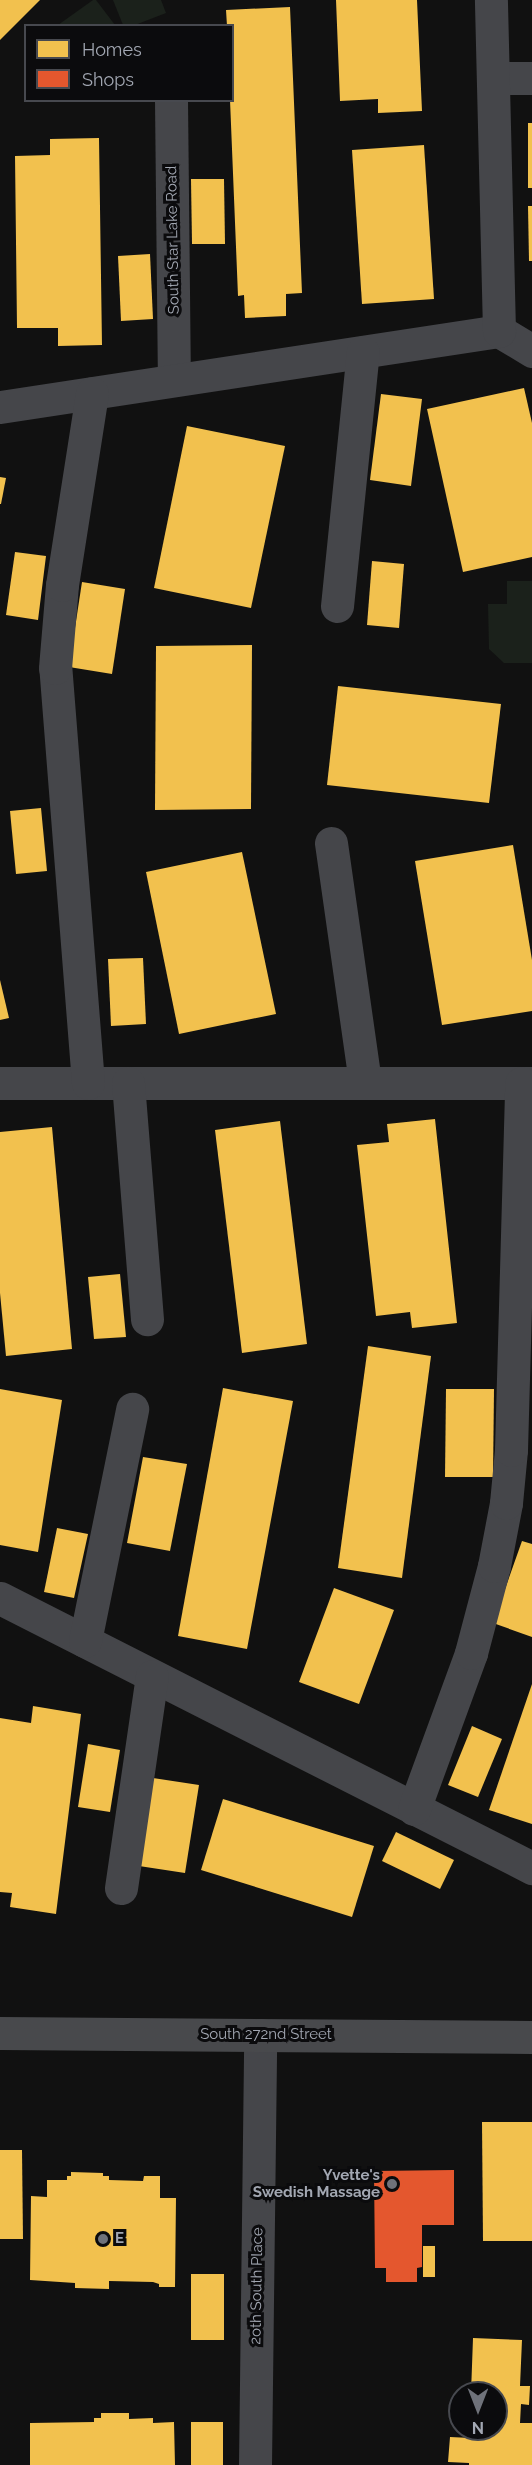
<!DOCTYPE html>
<style>
body{margin:0}
#map{position:relative;width:532px;height:2465px;overflow:hidden;background:#111;font-family:Raleway,sans-serif}
div>[style]{position:absolute}
.green>*{inset:0;background:#1b211b}
.homes>*{inset:0;background:#f2c14e}
.shops>*{inset:0;background:#e4572e}
.minor>*{height:33px;margin:-16.5px;padding:0 16.5px;transform-origin:16.5px;border-radius:16.5px;background:#45464a}
.major>*{height:33px;margin:-16.5px;padding:0 16.5px;transform-origin:16.5px;border-radius:16.5px;background:#48494c}
.dots>*{width:16px;height:16px;translate:-50% -50%;box-sizing:border-box;border:3px solid #0b0b0d;border-radius:50%}
span{translate:-50% -50%;white-space:nowrap;text-align:center;line-height:1.15;-webkit-text-stroke:6px #0b0b0d;paint-order:stroke}
.street-label{font-size:15px;color:#a2a7b2}
.poi-label{font-size:15px;color:#a2a7b2;font-weight:700}
.right{translate:-100% -50%;text-align:right}
.left{translate:0 -50%;text-align:left}
.legend{position:absolute;left:24px;top:24px;width:210px;height:78px;box-sizing:border-box;background:#0b0b0d;border:2px solid #47494f;margin:0;padding:8px 10px;list-style:none;font-size:18px;color:#a2a7b2}
.legend li{display:flex;align-items:center;gap:12px;height:30px}
.legend b{width:30px;border:2px solid #47494f}
.north{position:absolute;left:448px;top:2381px;width:60px;height:60px;box-sizing:border-box;background:#0b0b0d;border:2px solid #47494f;border-radius:50%;rotate:180deg;font-size:16px;font-weight:700;line-height:24px;text-align:center;color:#a2a7b2}
.north::after{content:'';display:block;margin:auto;width:21px;height:27px;background:#6f727a;clip-path:polygon(50% 0,100% 100%,50% 72%,0 100%)}
</style>
<div id="map">
<div class="green">
<i style="clip-path:polygon(93px 0,96px 0,115px 25px,58px 25px)"></i>
<i style="clip-path:polygon(113px 0,161px 0,166px 13px,135px 25px,123px 25px)"></i>
<i style="clip-path:polygon(507px 581px,532px 581px,532px 663px,504px 663px,489px 649px,488px 604px,507px 604px)"></i>
</div>
<div class="homes">
<i style="clip-path:polygon(0 0,40px 0,0 40px)"></i>
<i style="clip-path:polygon(336px 0,417px 0,422px 111px,378px 113px,378px 99px,340px 101px)"></i>
<i style="clip-path:polygon(290px 7px,302px 293px,286px 294px,286px 316px,245px 318px,244px 295px,238px 296px,230px 100px,232px 100px,232px 26px,227px 26px,226px 10px)"></i>
<i style="clip-path:polygon(528px 123px,532px 123px,532px 188px,528px 188px)"></i>
<i style="clip-path:polygon(99px 138px,102px 345px,58px 346px,58px 328px,17px 328px,15px 156px,50px 155px,50px 139px)"></i>
<i style="clip-path:polygon(424px 145px,434px 299px,362px 304px,352px 150px)"></i>
<i style="clip-path:polygon(191px 179px,224px 179px,225px 244px,192px 244px)"></i>
<i style="clip-path:polygon(528px 206px,532px 206px,532px 261px,529px 261px)"></i>
<i style="clip-path:polygon(150px 254px,153px 319px,121px 321px,118px 256px)"></i>
<i style="clip-path:polygon(524px 388px,532px 423px,532px 557px,463px 572px,427px 409px)"></i>
<i style="clip-path:polygon(381px 394px,422px 399px,411px 486px,370px 480px)"></i>
<i style="clip-path:polygon(187px 426px,285px 446px,251px 608px,154px 588px)"></i>
<i style="clip-path:polygon(0 477px,6px 478px,1px 504px,0 504px)"></i>
<i style="clip-path:polygon(15px 552px,46px 556px,38px 620px,6px 615px)"></i>
<i style="clip-path:polygon(372px 561px,404px 564px,399px 628px,367px 625px)"></i>
<i style="clip-path:polygon(82px 582px,125px 589px,112px 674px,69px 667px)"></i>
<i style="clip-path:polygon(252px 645px,251px 809px,155px 810px,156px 646px)"></i>
<i style="clip-path:polygon(338px 686px,501px 704px,489px 803px,327px 785px)"></i>
<i style="clip-path:polygon(41px 808px,47px 871px,16px 874px,10px 811px)"></i>
<i style="clip-path:polygon(513px 845px,532px 960px,532px 1011px,442px 1025px,415px 861px)"></i>
<i style="clip-path:polygon(242px 852px,276px 1014px,179px 1034px,146px 872px)"></i>
<i style="clip-path:polygon(143px 958px,146px 1024px,111px 1026px,108px 959px)"></i>
<i style="clip-path:polygon(0 980px,9px 1018px,0 1020px)"></i>
<i style="clip-path:polygon(435px 1119px,457px 1323px,412px 1328px,410px 1312px,376px 1316px,357px 1145px,389px 1142px,387px 1124px)"></i>
<i style="clip-path:polygon(280px 1121px,307px 1344px,242px 1353px,215px 1130px)"></i>
<i style="clip-path:polygon(52px 1127px,72px 1349px,6px 1356px,0 1293px,0 1132px)"></i>
<i style="clip-path:polygon(120px 1274px,126px 1337px,94px 1339px,88px 1277px)"></i>
<i style="clip-path:polygon(368px 1346px,431px 1356px,402px 1578px,338px 1568px)"></i>
<i style="clip-path:polygon(223px 1388px,293px 1401px,247px 1649px,178px 1636px)"></i>
<i style="clip-path:polygon(0 1389px,62px 1400px,38px 1552px,0 1545px)"></i>
<i style="clip-path:polygon(446px 1389px,494px 1389px,493px 1477px,445px 1477px)"></i>
<i style="clip-path:polygon(143px 1457px,187px 1464px,170px 1551px,127px 1543px)"></i>
<i style="clip-path:polygon(57px 1528px,88px 1534px,74px 1598px,44px 1592px)"></i>
<i style="clip-path:polygon(522px 1541px,532px 1544px,532px 1637px,493px 1623px)"></i>
<i style="clip-path:polygon(334px 1588px,394px 1610px,359px 1704px,299px 1682px)"></i>
<i style="clip-path:polygon(532px 1684px,532px 1824px,489px 1810px)"></i>
<i style="clip-path:polygon(33px 1706px,81px 1714px,56px 1914px,10px 1907px,12px 1893px,0 1892px,0 1718px,31px 1723px)"></i>
<i style="clip-path:polygon(472px 1726px,502px 1739px,478px 1797px,448px 1785px)"></i>
<i style="clip-path:polygon(88px 1744px,120px 1750px,110px 1812px,78px 1807px)"></i>
<i style="clip-path:polygon(153px 1778px,199px 1785px,185px 1873px,139px 1866px)"></i>
<i style="clip-path:polygon(223px 1799px,374px 1846px,352px 1917px,201px 1870px)"></i>
<i style="clip-path:polygon(396px 1832px,454px 1860px,440px 1889px,382px 1861px)"></i>
<i style="clip-path:polygon(482px 2122px,532px 2122px,532px 2241px,483px 2241px)"></i>
<i style="clip-path:polygon(0 2150px,22px 2150px,23px 2239px,0 2239px)"></i>
<i style="clip-path:polygon(71px 2172px,103px 2173px,103px 2176px,109px 2176px,109px 2180px,143px 2181px,144px 2176px,160px 2176px,160px 2198px,176px 2198px,175px 2287px,159px 2287px,159px 2284px,153px 2282px,109px 2281px,109px 2289px,75px 2288px,75px 2283px,30px 2280px,31px 2196px,47px 2197px,47px 2180px,67px 2180px,67px 2176px,71px 2176px)"></i>
<i style="clip-path:polygon(423px 2246px,435px 2246px,435px 2277px,423px 2277px)"></i>
<i style="clip-path:polygon(191px 2274px,224px 2274px,224px 2340px,191px 2340px)"></i>
<i style="clip-path:polygon(473px 2338px,522px 2340px,520px 2386px,530px 2386px,529px 2405px,521px 2404px,520px 2423px,532px 2423px,532px 2465px,469px 2465px,469px 2463px,448px 2462px,450px 2437px,471px 2438px,471px 2429px,496px 2429px,496px 2393px,471px 2393px)"></i>
<i style="clip-path:polygon(101px 2413px,129px 2413px,129px 2419px,153px 2418px,153px 2423px,174px 2422px,175px 2465px,30px 2465px,30px 2423px,94px 2422px,94px 2418px,101px 2418px)"></i>
<i style="clip-path:polygon(191px 2422px,223px 2422px,223px 2465px,191px 2465px)"></i>
</div>
<div class="shops">
<i style="clip-path:polygon(454px 2170px,454px 2225px,422px 2225px,422px 2267px,417px 2268px,417px 2282px,386px 2282px,386px 2268px,375px 2268px,374px 2171px)"></i>
</div>
<div class="minor">
<i style="left:493px;top:78px;width:39px"></i>
<i style="left:171px;top:100px;width:280px;rotate:89.4deg"></i>
<i style="left:499px;top:331px;width:39px;rotate:31deg"></i>
<i style="left:0;top:407px;width:505px;rotate:-8.66deg"></i>
<i style="left:499px;top:331px;width:331px;rotate:-91.4deg"></i>
<i style="left:337px;top:606px;width:255px;rotate:-84.2deg"></i>
<i style="left:331px;top:843px;width:242px;rotate:81.9deg"></i>
<i style="left:0;top:1083px;width:532px"></i>
<i style="left:88px;top:1083px;width:416px;rotate:-94.5deg"></i>
<i style="left:55px;top:668px;width:83px;rotate:-85.2deg"></i>
<i style="left:62px;top:585px;width:194px;rotate:-81.1deg"></i>
<i style="left:128px;top:1083px;width:237px;rotate:85.4deg"></i>
<i style="left:0;top:1598px;width:597px;rotate:26.91deg"></i>
<i style="left:85px;top:1641px;width:237px;rotate:-78.5deg"></i>
<i style="left:414px;top:1809px;width:166px;rotate:-69.9deg"></i>
<i style="left:471px;top:1653px;width:90px;rotate:-75.2deg"></i>
<i style="left:494px;top:1566px;width:64px;rotate:-79.2deg"></i>
<i style="left:506px;top:1503px;width:53px;rotate:-84.6deg"></i>
<i style="left:511px;top:1450px;width:367px;rotate:-88.4deg"></i>
<i style="left:121px;top:1888px;width:214px;rotate:-81.7deg"></i>
<i style="left:255px;top:2465px;width:430px;rotate:-89.3deg"></i>
</div>
<div class="major">
<i style="left:0;top:2033px;width:532px;rotate:0.43deg"></i>
</div>
<div class="dots">
<i style="left:392px;top:2184px;background:#6f727a"></i>
<i style="left:103px;top:2239px;background:#6f727a"></i>
</div>
<div class="street-label">
<span style="left:173px;top:240px;rotate:-91deg">South Star Lake Road</span>
<span style="left:266px;top:2035px">South 272nd Street</span>
<span style="left:257px;top:2286px;rotate:-89deg">2oth South Place</span>
</div>
<div class="poi-label">
<span class="right" style="left:380px;top:2184px">Yvette's<br>Swedish Massage</span>
<span class="left" style="left:115px;top:2239px">E</span>
</div>
<ul class="legend">
<li><b style="height:16px;background:#f2c14e"></b>Homes</li>
<li><b style="height:16px;background:#e4572e"></b>Shops</li>
</ul>
<div class="north">N</div>
</div>
